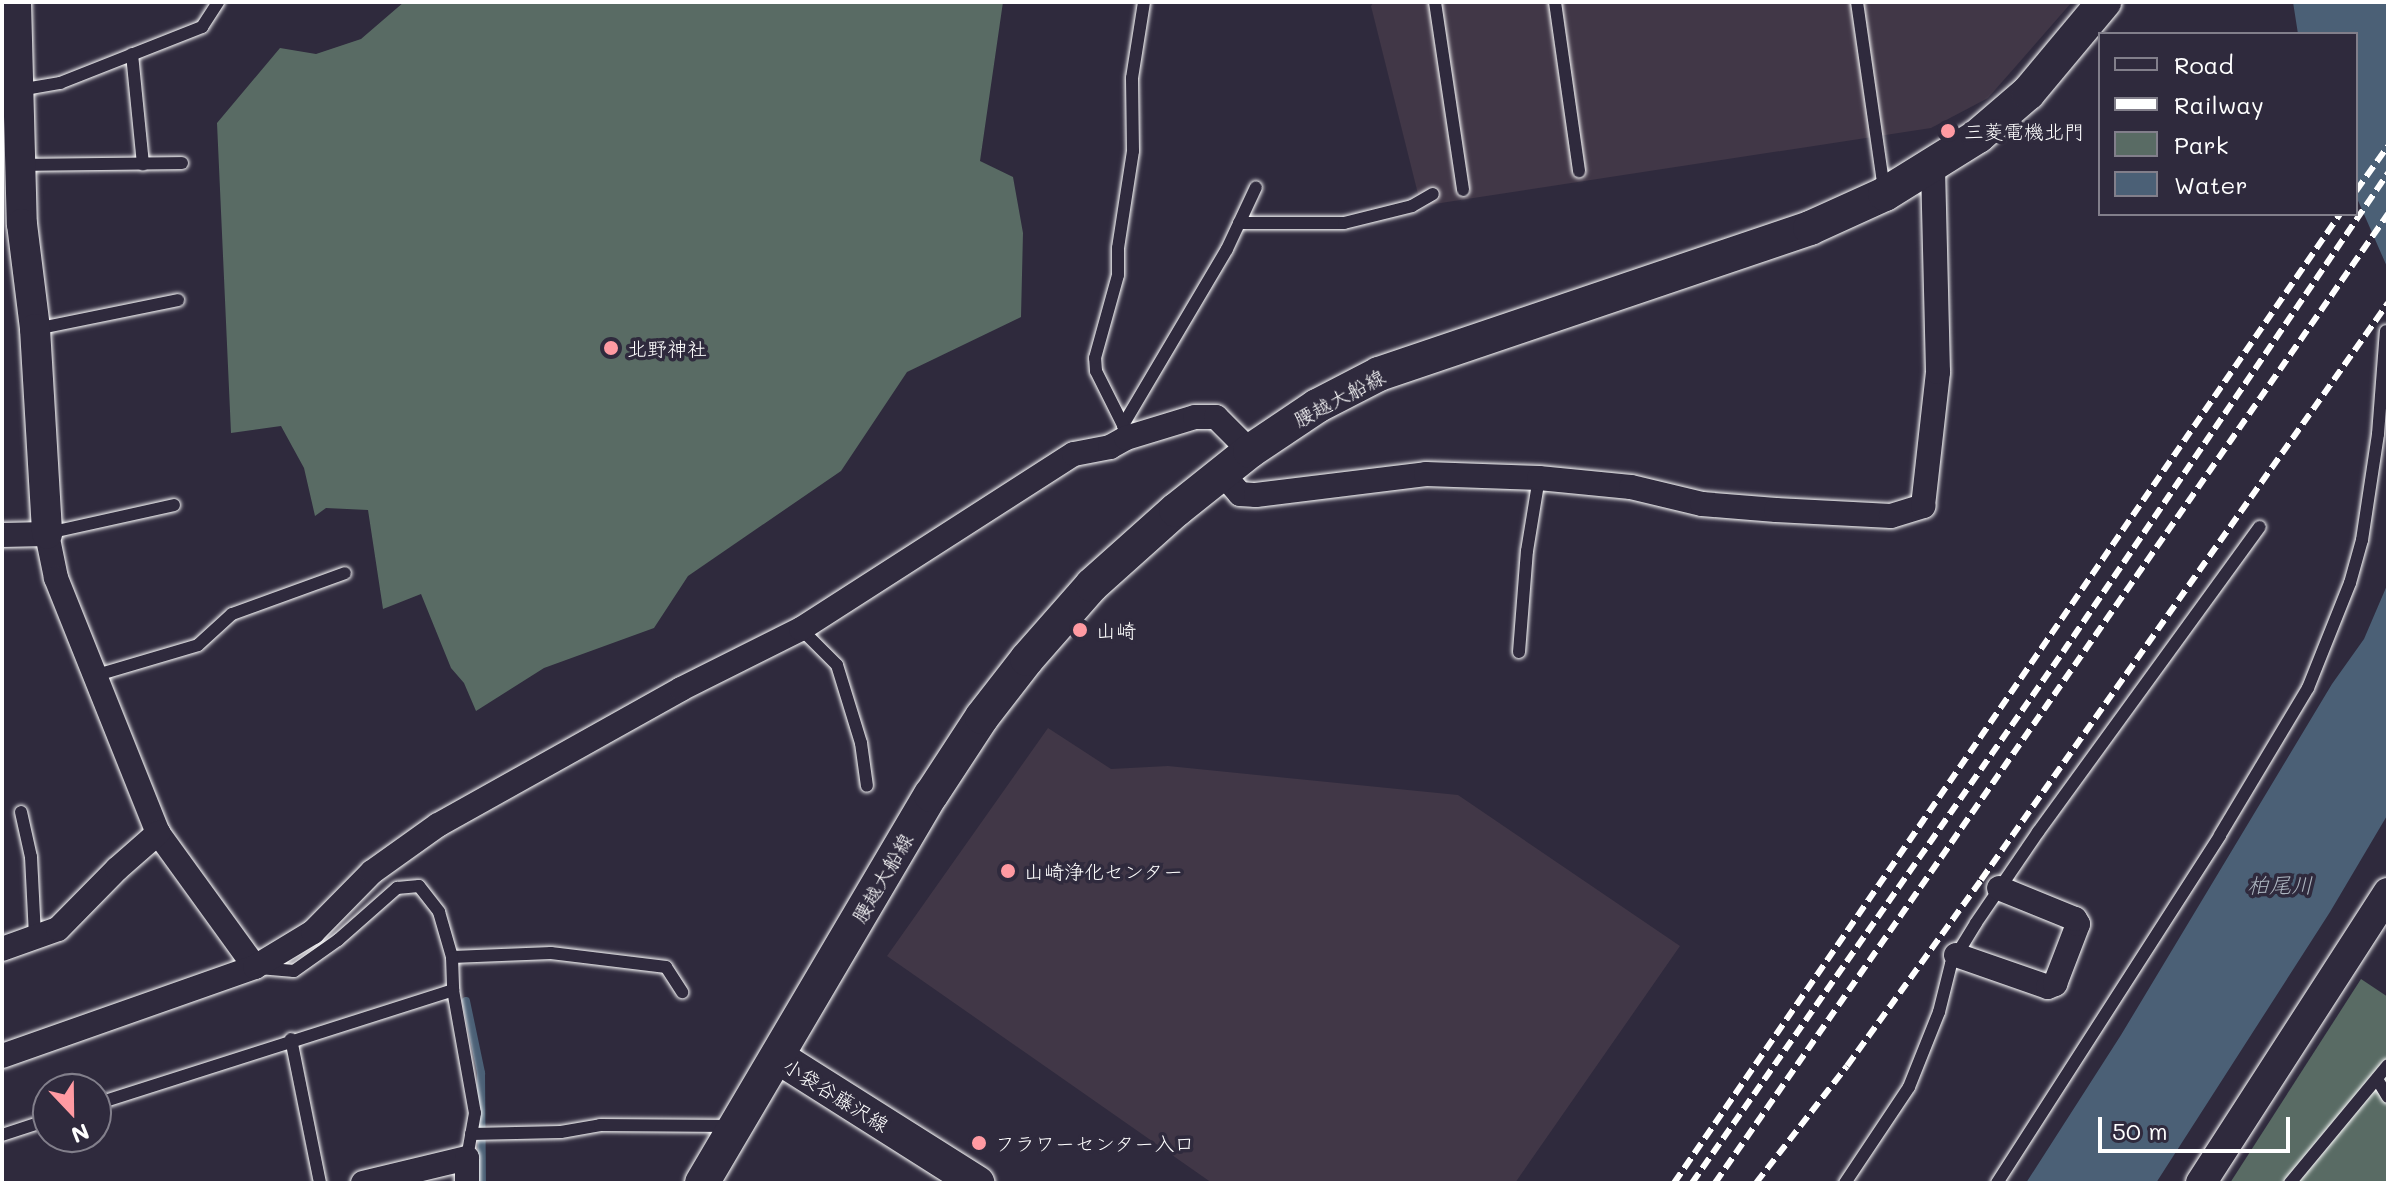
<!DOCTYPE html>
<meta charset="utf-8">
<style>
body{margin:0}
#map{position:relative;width:2390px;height:1185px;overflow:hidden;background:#2f2a3d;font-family:Mali,"Klee One",sans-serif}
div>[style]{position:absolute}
.built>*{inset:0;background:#413747}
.green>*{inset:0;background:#596b64}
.water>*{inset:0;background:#4b6076}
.stream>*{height:8px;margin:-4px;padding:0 4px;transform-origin:4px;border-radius:4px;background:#4b6076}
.roads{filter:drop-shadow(0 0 2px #fff) drop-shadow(0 0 2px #fff)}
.service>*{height:12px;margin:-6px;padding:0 6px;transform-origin:6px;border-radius:6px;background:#2f2a3d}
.minor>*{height:24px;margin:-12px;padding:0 12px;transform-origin:12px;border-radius:12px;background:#2f2a3d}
.tertiary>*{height:30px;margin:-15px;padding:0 15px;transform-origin:15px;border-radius:15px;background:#2f2a3d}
.secondary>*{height:34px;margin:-17px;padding:0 17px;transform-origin:17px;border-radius:17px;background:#2f2a3d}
.rail>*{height:6px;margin-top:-3px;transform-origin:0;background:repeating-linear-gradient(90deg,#fff 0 12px,transparent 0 18px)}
.dots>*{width:22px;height:22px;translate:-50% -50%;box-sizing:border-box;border:4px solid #2f2a3d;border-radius:50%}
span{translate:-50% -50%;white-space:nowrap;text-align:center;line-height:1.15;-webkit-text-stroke:7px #2f2a3d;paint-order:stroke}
.poi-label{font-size:20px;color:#fff}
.left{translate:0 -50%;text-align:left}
.street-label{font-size:20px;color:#fff}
.water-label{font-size:22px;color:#aeb7c1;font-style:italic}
.frame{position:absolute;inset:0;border:4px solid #fff;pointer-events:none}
.legend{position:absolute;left:2098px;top:32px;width:260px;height:184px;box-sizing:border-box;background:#2f2a3d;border:2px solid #827f8b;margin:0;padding:10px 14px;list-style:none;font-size:24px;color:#fff}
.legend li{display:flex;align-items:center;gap:16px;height:40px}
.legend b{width:40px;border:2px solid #827f8b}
.north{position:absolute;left:32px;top:1073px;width:80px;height:80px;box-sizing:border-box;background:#2f2a3d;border:2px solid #827f8b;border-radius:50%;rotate:158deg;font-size:22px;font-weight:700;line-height:32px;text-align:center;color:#fff}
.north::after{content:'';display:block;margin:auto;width:28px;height:36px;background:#ff9aa2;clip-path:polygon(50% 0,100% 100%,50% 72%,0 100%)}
.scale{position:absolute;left:2098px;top:1117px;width:192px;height:36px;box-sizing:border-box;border:4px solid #fff;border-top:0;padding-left:10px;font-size:24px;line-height:28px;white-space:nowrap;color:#fff;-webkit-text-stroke:6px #2f2a3d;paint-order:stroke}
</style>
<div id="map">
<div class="built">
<i style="clip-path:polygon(1374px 2px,2072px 2px,1988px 98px,1931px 128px,1421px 206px,1371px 6px)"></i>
<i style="clip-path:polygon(1048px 728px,1111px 769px,1168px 766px,1458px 795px,1680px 946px,1515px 1183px,1212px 1183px,887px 956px)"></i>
</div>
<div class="green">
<i style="clip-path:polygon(404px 2px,1003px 2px,980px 161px,1013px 177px,1023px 233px,1021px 317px,907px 372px,841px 471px,688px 576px,654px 628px,544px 668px,476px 711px,464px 683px,451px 668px,421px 594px,383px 609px,368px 510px,326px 508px,315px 516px,304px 468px,281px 426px,231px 433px,217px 123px,280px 48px,316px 54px,361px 39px)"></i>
<i style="clip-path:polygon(2361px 979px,2388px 997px,2388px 1183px,2230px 1183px)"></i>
</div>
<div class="water">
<i style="clip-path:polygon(2293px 2px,2388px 2px,2388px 269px,2356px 196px,2356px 34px,2298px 34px)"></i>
<i style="clip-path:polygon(2388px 583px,2388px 814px,2330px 912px,2156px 1183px,2026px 1183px,2121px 1035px,2332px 684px,2364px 639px)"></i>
</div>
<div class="stream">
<i style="left:466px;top:1001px;width:74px;rotate:78.2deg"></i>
<i style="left:481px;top:1073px;width:110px;rotate:89.5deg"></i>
</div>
<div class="roads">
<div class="service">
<i style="left:1435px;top:2px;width:190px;rotate:81.5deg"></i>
<i style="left:1555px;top:2px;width:171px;rotate:81.9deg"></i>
<i style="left:1857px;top:2px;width:189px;rotate:81.8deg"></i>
<i style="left:132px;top:54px;width:111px;rotate:84.3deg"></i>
<i style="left:2px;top:86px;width:17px;rotate:13deg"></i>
<i style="left:19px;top:90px;width:42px;rotate:-9.7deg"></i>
<i style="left:60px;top:83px;width:153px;rotate:-21.5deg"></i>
<i style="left:202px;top:27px;width:30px;rotate:-57deg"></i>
<i style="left:21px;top:165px;width:161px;rotate:-0.7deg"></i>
<i style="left:1239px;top:223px;width:105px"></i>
<i style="left:1344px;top:223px;width:70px;rotate:-14deg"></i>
<i style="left:1412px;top:206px;width:24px;rotate:-30deg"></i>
<i style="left:36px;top:329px;width:145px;rotate:-11.5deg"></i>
<i style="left:1123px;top:425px;width:204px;rotate:-59.4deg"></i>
<i style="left:1227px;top:249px;width:68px;rotate:-64.9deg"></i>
<i style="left:1126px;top:438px;width:13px;rotate:-103deg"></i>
<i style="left:1123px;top:425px;width:60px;rotate:-116.6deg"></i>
<i style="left:1096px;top:371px;width:13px;rotate:-94deg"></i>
<i style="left:1095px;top:358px;width:86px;rotate:-74.5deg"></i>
<i style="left:1118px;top:275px;width:27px;rotate:-90deg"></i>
<i style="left:1118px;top:248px;width:98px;rotate:-81.2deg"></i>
<i style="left:1133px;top:151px;width:73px;rotate:-90.8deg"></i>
<i style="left:1132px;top:78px;width:77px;rotate:-81deg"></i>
<i style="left:48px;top:533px;width:129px;rotate:-12.5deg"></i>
<i style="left:801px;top:629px;width:51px;rotate:45deg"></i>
<i style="left:837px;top:665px;width:82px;rotate:72.9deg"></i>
<i style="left:861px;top:743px;width:43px;rotate:82.1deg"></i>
<i style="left:1519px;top:652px;width:101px;rotate:-85.5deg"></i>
<i style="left:1527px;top:551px;width:74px;rotate:-80.7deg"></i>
<i style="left:97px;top:675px;width:105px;rotate:-16.5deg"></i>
<i style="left:198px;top:645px;width:46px;rotate:-42.4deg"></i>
<i style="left:232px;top:614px;width:120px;rotate:-19.9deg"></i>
<i style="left:21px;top:812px;width:46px;rotate:77.5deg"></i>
<i style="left:31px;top:857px;width:80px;rotate:87.1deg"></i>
<i style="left:452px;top:957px;width:99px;rotate:-2.3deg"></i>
<i style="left:551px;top:953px;width:116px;rotate:6.9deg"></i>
<i style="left:666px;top:967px;width:30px;rotate:57deg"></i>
<i style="left:259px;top:968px;width:35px;rotate:5deg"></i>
<i style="left:294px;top:971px;width:54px;rotate:-35.2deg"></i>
<i style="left:338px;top:940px;width:79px;rotate:-41.4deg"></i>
<i style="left:397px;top:888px;width:22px;rotate:-5deg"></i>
<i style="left:419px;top:886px;width:33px;rotate:52deg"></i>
<i style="left:439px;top:912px;width:47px;rotate:73.9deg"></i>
<i style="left:452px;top:957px;width:33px;rotate:88deg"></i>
<i style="left:453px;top:990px;width:125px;rotate:79.9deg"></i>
<i style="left:475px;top:1113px;width:46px;rotate:100.1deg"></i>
<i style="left:291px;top:1039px;width:147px;rotate:78.6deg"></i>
<i style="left:2377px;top:1079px;width:21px;rotate:59deg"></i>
<i style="left:96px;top:1104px;width:375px;rotate:-17.7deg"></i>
<i style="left:471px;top:1134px;width:90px;rotate:-1.3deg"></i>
<i style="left:561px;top:1132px;width:40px;rotate:-10deg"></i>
<i style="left:600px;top:1125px;width:130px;rotate:0.4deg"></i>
<i style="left:2px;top:1135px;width:48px;rotate:-18.1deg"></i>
<i style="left:1845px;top:1183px;width:115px;rotate:-56.3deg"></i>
<i style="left:1909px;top:1087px;width:81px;rotate:-68.2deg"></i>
<i style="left:1939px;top:1012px;width:49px;rotate:-76deg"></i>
<i style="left:1951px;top:964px;width:48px;rotate:-58.6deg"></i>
<i style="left:1976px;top:923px;width:110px;rotate:-55.7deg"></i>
<i style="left:2038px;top:832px;width:377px;rotate:-54deg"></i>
<i style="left:1997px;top:1183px;width:413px;rotate:-57.3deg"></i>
<i style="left:2220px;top:835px;width:171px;rotate:-59.1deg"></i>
<i style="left:2308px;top:688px;width:113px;rotate:-68.2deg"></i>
<i style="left:2350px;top:583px;width:45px;rotate:-74.4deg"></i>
<i style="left:2362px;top:540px;width:107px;rotate:-81.4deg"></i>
<i style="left:2378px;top:434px;width:103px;rotate:-85.6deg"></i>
<i style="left:2290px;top:1183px;width:153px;rotate:-50.3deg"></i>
</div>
<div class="minor">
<i style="left:1221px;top:472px;width:29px;rotate:49deg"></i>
<i style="left:1240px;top:494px;width:16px;rotate:4deg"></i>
<i style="left:1256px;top:495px;width:171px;rotate:-7deg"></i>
<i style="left:1426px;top:474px;width:113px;rotate:2deg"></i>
<i style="left:1539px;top:478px;width:92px;rotate:5.6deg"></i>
<i style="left:1631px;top:487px;width:73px;rotate:13.5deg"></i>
<i style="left:1702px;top:504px;width:74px;rotate:4.6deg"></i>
<i style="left:1776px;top:510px;width:115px;rotate:3deg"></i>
<i style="left:1891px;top:516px;width:34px;rotate:-17deg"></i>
<i style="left:1923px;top:506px;width:135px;rotate:-83.6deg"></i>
<i style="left:1938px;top:372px;width:205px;rotate:-91.4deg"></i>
<i style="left:2px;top:535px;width:45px;rotate:-1.3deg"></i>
<i style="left:47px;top:534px;width:45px;rotate:78.4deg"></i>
<i style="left:56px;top:578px;width:275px;rotate:68.2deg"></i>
<i style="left:158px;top:833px;width:165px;rotate:54.1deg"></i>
<i style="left:255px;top:967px;width:268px;rotate:160.6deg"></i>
<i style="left:2px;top:949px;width:59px;rotate:-19.7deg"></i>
<i style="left:58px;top:929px;width:84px;rotate:-45.5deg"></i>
<i style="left:117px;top:869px;width:55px;rotate:-41.3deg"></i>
<i style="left:1956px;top:955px;width:97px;rotate:19.2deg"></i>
<i style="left:2048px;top:987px;width:8px;rotate:-23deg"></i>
<i style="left:2055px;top:984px;width:64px;rotate:-69deg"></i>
<i style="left:2078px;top:924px;width:6px;rotate:-121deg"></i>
<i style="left:2075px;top:919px;width:82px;rotate:-157.8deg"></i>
<i style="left:255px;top:967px;width:68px;rotate:-31.1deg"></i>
<i style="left:313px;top:932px;width:84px;rotate:-45.5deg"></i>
<i style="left:372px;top:872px;width:81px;rotate:-35.5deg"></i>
<i style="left:438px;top:825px;width:278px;rotate:-29.2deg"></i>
<i style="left:681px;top:689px;width:134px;rotate:-26.6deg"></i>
<i style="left:801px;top:629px;width:324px;rotate:-32.7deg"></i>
<i style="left:1074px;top:454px;width:37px;rotate:-11deg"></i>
<i style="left:1110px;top:447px;width:18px;rotate:-29deg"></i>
<i style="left:1126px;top:438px;width:72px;rotate:-16.9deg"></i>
<i style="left:1195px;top:417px;width:21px"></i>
<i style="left:1216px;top:417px;width:48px;rotate:45deg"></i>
<i style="left:363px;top:1183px;width:107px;rotate:-13.5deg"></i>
<i style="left:467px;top:1158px;width:25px;rotate:90deg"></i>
</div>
<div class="tertiary">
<i style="left:16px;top:2px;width:222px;rotate:88.5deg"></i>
<i style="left:22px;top:224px;width:106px;rotate:82.9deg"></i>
<i style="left:35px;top:329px;width:205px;rotate:86.6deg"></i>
<i style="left:2201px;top:1183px;width:345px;rotate:-57.2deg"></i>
</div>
<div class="secondary">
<i style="left:778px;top:1057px;width:236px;rotate:32.3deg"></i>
<i style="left:702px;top:1183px;width:451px;rotate:-59.5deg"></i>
<i style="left:931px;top:795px;width:93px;rotate:-56.8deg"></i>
<i style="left:982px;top:717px;width:73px;rotate:-52.2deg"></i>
<i style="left:1027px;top:659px;width:98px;rotate:-48.7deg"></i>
<i style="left:1092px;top:585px;width:113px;rotate:-41.8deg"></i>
<i style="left:1176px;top:510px;width:95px;rotate:-38.6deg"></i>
<i style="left:1250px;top:451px;width:81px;rotate:-33.9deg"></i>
<i style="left:1317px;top:406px;width:70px;rotate:-27.3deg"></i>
<i style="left:1379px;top:374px;width:455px;rotate:-18.7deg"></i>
<i style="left:1810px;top:228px;width:82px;rotate:-24.4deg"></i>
<i style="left:1885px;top:194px;width:110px;rotate:-31.9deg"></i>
<i style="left:1978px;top:136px;width:66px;rotate:-40.7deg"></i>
<i style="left:2028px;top:93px;width:119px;rotate:-50.1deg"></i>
</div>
</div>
<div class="rail">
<i style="left:2356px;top:191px;width:55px;rotate:-54.6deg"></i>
<i style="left:1674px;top:1183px;width:1176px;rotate:-55.5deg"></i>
<i style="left:1692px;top:1183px;width:648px;rotate:-55.06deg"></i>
<i style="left:2063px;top:652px;width:579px;rotate:-55.84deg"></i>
<i style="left:1715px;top:1183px;width:1180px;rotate:-55.22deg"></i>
<i style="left:1756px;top:1183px;width:148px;rotate:-52.1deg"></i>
<i style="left:1847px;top:1066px;width:229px;rotate:-54.2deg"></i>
<i style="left:1981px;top:880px;width:706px;rotate:-54.8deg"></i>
</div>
<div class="dots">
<i style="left:1948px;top:131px;background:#ff9aa2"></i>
<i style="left:611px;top:348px;background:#ff9aa2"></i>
<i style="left:1080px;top:630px;background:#ff9aa2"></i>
<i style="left:1008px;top:871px;background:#ff9aa2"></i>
<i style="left:979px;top:1143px;background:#ff9aa2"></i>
</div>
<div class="poi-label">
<span class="left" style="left:1964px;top:131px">三菱電機北門</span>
<span class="left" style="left:627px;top:348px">北野神社</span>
<span class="left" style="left:1096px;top:630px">山崎</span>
<span class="left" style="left:1024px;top:871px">山崎浄化センター</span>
<span class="left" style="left:995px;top:1143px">フラワーセンター入口</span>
</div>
<div class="street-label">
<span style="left:1339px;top:398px;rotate:-28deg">腰越大船線</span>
<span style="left:882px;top:878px;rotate:-60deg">腰越大船線</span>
<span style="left:836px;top:1095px;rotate:32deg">小袋谷藤沢線</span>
</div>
<div class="water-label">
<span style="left:2280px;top:885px">柏尾川</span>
</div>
<div class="frame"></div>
<ul class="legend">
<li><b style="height:10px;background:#2f2a3d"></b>Road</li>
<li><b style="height:10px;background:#fff"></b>Railway</li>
<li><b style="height:22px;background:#596b64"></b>Park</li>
<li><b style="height:22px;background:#4b6076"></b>Water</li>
</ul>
<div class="north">N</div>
<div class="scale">50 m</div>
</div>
